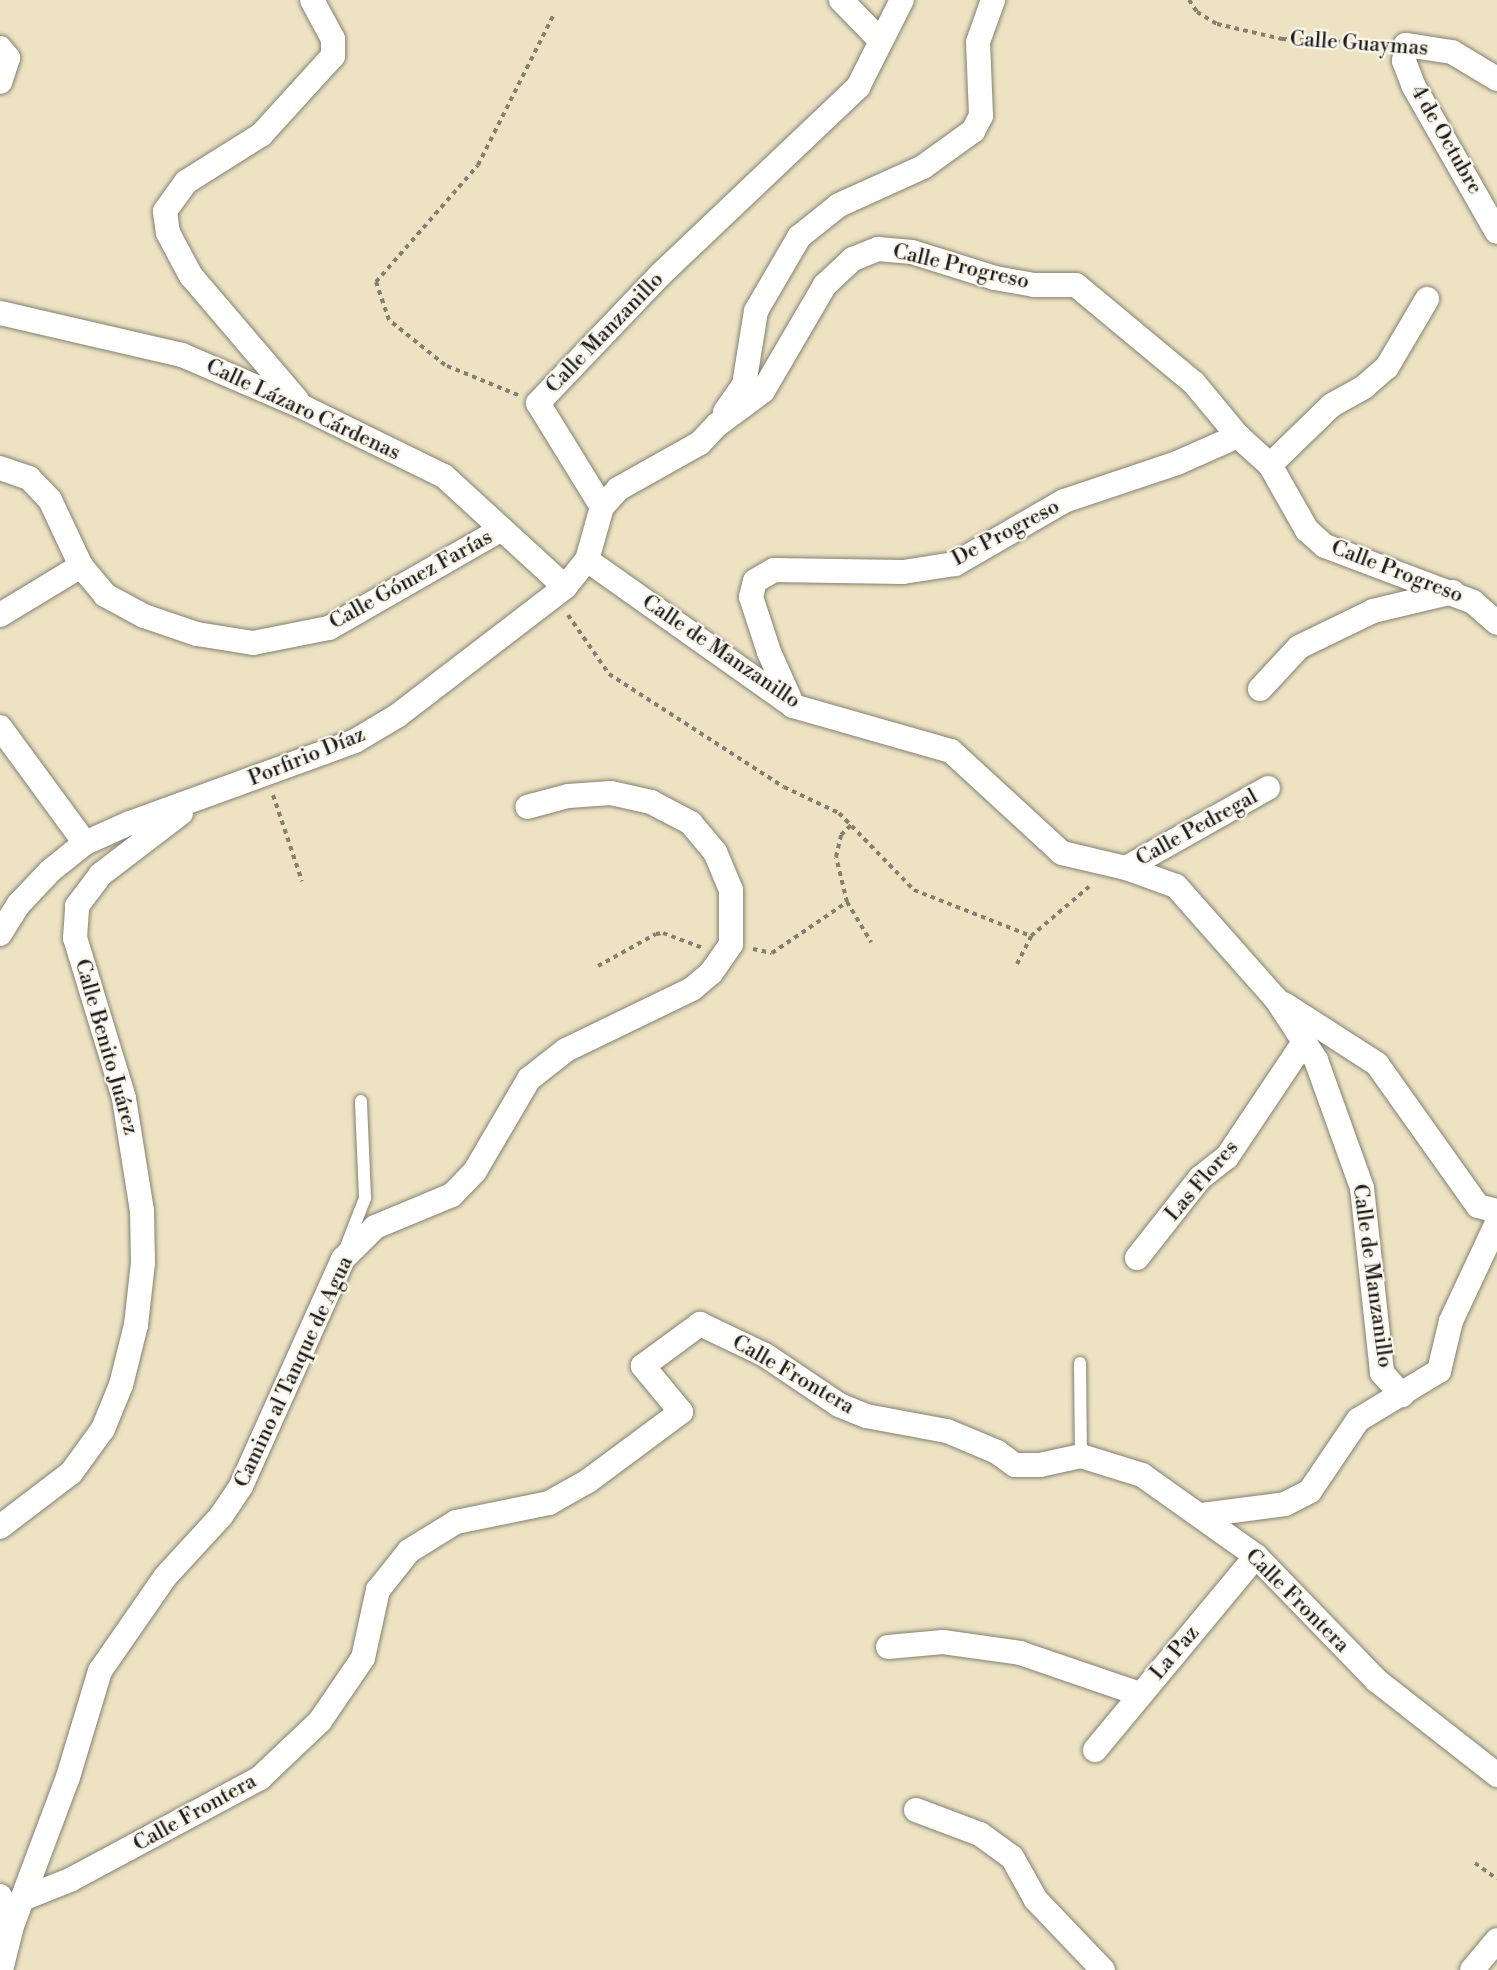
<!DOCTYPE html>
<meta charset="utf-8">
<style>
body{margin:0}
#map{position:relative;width:1497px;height:1970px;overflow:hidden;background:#ede3c3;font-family:"Libre Bodoni",serif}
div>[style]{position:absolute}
.path>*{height:4px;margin-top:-2px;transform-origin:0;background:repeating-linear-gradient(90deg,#848070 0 4.5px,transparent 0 9px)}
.roads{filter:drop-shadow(0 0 2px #848070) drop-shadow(0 0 2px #848070)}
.service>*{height:12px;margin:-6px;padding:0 6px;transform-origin:6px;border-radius:6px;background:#fff}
.minor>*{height:24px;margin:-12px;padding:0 12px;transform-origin:12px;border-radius:12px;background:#fff}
span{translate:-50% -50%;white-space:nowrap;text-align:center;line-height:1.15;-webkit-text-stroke:4.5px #fbf7ec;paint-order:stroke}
.street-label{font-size:21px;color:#1c1c1c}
</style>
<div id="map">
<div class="path">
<i style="left:1189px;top:0;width:14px;rotate:56deg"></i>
<i style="left:1197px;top:12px;width:23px;rotate:31deg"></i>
<i style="left:1217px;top:24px;width:67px;rotate:13deg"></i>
<i style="left:1282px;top:39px;width:102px;rotate:2.8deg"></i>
<i style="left:518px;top:395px;width:79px;rotate:-157.7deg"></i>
<i style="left:445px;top:365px;width:72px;rotate:-141.2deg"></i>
<i style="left:389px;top:320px;width:40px;rotate:-108.9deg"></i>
<i style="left:376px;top:282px;width:155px;rotate:-48.9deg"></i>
<i style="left:478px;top:165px;width:167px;rotate:-63.3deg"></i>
<i style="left:568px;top:615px;width:72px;rotate:55.2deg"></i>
<i style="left:609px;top:674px;width:208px;rotate:32.9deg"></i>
<i style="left:784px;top:787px;width:61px;rotate:25.3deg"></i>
<i style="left:839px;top:813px;width:107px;rotate:45.8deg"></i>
<i style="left:914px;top:890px;width:126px;rotate:21.5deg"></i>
<i style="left:1031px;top:936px;width:80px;rotate:-40.4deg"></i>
<i style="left:273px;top:795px;width:91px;rotate:71.4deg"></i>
<i style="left:847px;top:902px;width:47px;rotate:59deg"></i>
<i style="left:753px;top:949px;width:19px;rotate:12deg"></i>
<i style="left:772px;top:953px;width:91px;rotate:-34.2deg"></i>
<i style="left:847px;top:902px;width:46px;rotate:-103.7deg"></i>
<i style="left:836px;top:857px;width:23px;rotate:-77deg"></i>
<i style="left:841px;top:835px;width:14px;rotate:-45deg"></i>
<i style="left:1017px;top:964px;width:31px;rotate:-63deg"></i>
<i style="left:598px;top:966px;width:66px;rotate:-28.9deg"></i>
<i style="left:656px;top:934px;width:7px;rotate:-8deg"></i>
<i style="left:663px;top:933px;width:43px;rotate:20.6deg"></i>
<i style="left:1475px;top:1863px;width:27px;rotate:36deg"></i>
</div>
<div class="roads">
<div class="service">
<i style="left:344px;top:1252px;width:58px;rotate:-68.7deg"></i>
<i style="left:365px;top:1198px;width:97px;rotate:-92.4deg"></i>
<i style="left:1080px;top:1363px;width:93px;rotate:89.4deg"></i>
</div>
<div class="minor">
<i style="left:841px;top:0;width:56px;rotate:45.7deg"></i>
<i style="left:0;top:48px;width:13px;rotate:51deg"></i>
<i style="left:8px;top:58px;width:25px;rotate:108deg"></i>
<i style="left:1497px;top:79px;width:52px;rotate:-149deg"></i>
<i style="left:1452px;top:52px;width:47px;rotate:-171.3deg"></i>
<i style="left:1406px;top:45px;width:16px;rotate:97deg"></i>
<i style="left:1404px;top:61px;width:26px;rotate:69deg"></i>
<i style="left:1413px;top:85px;width:169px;rotate:60.3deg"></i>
<i style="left:0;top:313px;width:187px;rotate:13deg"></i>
<i style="left:182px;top:355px;width:134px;rotate:23.3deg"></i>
<i style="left:305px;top:408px;width:155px;rotate:26.1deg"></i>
<i style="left:444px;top:476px;width:164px;rotate:42.5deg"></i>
<i style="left:297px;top:400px;width:163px;rotate:-130.5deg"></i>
<i style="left:191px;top:276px;width:49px;rotate:-118.1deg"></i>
<i style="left:168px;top:233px;width:22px;rotate:-98deg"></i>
<i style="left:165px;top:211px;width:36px;rotate:-54deg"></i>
<i style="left:186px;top:182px;width:89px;rotate:-32.1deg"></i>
<i style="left:261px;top:135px;width:107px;rotate:-47.7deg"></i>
<i style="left:333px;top:56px;width:17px;rotate:-90deg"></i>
<i style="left:333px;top:39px;width:44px;rotate:-118.3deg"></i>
<i style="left:725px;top:412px;width:33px;rotate:-55deg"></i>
<i style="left:744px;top:385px;width:75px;rotate:-80.8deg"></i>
<i style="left:756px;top:311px;width:86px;rotate:-59.8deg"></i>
<i style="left:799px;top:237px;width:51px;rotate:-38.7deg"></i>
<i style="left:839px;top:205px;width:92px;rotate:-24.3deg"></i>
<i style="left:923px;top:167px;width:62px;rotate:-35.8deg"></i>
<i style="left:973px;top:131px;width:17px;rotate:-62deg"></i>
<i style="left:981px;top:116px;width:74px;rotate:-92.3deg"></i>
<i style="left:978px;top:42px;width:45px;rotate:-70.3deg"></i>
<i style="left:1270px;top:465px;width:86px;rotate:-44.1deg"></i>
<i style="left:1332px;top:405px;width:37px;rotate:-29deg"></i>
<i style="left:1364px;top:387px;width:30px;rotate:-41deg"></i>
<i style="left:1387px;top:367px;width:79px;rotate:-59.5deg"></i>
<i style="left:0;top:468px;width:31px;rotate:19deg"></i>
<i style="left:29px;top:478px;width:30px;rotate:46deg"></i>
<i style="left:50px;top:500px;width:73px;rotate:64.8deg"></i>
<i style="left:81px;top:566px;width:38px;rotate:50deg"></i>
<i style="left:105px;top:595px;width:44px;rotate:28.3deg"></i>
<i style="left:144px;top:616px;width:56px;rotate:18.8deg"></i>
<i style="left:197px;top:634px;width:57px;rotate:9.1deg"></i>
<i style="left:253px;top:643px;width:77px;rotate:-11.2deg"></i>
<i style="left:329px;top:628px;width:199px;rotate:-29.8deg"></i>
<i style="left:602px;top:507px;width:122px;rotate:-121.6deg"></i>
<i style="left:538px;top:403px;width:178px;rotate:-46.4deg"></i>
<i style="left:661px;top:274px;width:272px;rotate:-43.5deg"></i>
<i style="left:858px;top:87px;width:97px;rotate:-63.2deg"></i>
<i style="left:587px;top:560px;width:252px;rotate:35.3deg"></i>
<i style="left:793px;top:706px;width:164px;rotate:15.9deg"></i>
<i style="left:951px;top:751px;width:151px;rotate:42.6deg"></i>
<i style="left:1062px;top:853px;width:66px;rotate:13.2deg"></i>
<i style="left:1126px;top:868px;width:53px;rotate:19.8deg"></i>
<i style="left:1176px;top:886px;width:151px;rotate:48.5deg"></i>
<i style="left:1276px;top:999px;width:73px;rotate:56.7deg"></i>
<i style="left:1316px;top:1060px;width:136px;rotate:70.2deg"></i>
<i style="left:1362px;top:1188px;width:186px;rotate:83.8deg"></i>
<i style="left:1382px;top:1373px;width:30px;rotate:48deg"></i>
<i style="left:0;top:615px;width:95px;rotate:-31.2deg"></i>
<i style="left:1260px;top:689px;width:57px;rotate:-47.1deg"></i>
<i style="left:1299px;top:647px;width:82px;rotate:-25.9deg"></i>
<i style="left:1373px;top:611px;width:82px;rotate:-13.4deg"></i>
<i style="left:793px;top:706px;width:59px;rotate:-114deg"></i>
<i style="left:769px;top:652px;width:58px;rotate:-108.1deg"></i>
<i style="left:751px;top:597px;width:16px;rotate:-76deg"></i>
<i style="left:755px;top:581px;width:22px;rotate:-30deg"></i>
<i style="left:774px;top:570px;width:129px;rotate:0.9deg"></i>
<i style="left:903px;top:572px;width:53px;rotate:-8.7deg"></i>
<i style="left:955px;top:564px;width:126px;rotate:-30deg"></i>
<i style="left:1064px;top:501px;width:119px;rotate:-18.6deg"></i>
<i style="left:1177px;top:463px;width:67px;rotate:-23.9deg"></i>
<i style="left:0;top:727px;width:144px;rotate:53.8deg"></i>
<i style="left:1126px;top:868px;width:163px;rotate:-29.4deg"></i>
<i style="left:0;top:934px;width:36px;rotate:-58deg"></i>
<i style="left:19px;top:904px;width:45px;rotate:-46.8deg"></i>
<i style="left:50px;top:871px;width:45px;rotate:-38.7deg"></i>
<i style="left:85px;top:843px;width:49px;rotate:-24deg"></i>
<i style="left:130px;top:823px;width:239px;rotate:-20deg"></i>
<i style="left:355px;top:741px;width:49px;rotate:-30.8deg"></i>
<i style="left:397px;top:716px;width:212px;rotate:-37.5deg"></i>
<i style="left:565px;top:587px;width:35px;rotate:-51deg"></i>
<i style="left:587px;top:560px;width:55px;rotate:-74.2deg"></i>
<i style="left:602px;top:507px;width:24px;rotate:-48deg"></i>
<i style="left:618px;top:489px;width:94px;rotate:-29.3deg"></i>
<i style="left:700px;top:443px;width:25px;rotate:-47deg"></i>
<i style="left:717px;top:425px;width:57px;rotate:-36.5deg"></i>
<i style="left:763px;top:391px;width:123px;rotate:-59.7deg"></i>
<i style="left:825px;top:285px;width:38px;rotate:-43deg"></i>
<i style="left:853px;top:259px;width:27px;rotate:-22deg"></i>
<i style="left:878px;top:249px;width:34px;rotate:5deg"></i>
<i style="left:912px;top:252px;width:87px;rotate:17.4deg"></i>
<i style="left:995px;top:278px;width:40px;rotate:10deg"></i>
<i style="left:1034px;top:285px;width:42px"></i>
<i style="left:1076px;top:285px;width:153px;rotate:39.7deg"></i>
<i style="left:1194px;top:383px;width:69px;rotate:50.3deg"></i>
<i style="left:1238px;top:436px;width:43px;rotate:42.2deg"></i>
<i style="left:1270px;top:465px;width:75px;rotate:60.4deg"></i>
<i style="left:1307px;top:530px;width:24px;rotate:42deg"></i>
<i style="left:1325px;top:546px;width:158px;rotate:20.7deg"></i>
<i style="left:1473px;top:602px;width:32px;rotate:41deg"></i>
<i style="left:1284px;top:1004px;width:111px;rotate:32.8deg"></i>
<i style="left:1377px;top:1064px;width:174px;rotate:54.6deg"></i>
<i style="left:1478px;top:1206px;width:20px;rotate:15deg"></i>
<i style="left:1137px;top:1258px;width:102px;rotate:-51.8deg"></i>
<i style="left:1200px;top:1178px;width:34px;rotate:-38deg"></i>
<i style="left:1227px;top:1157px;width:138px;rotate:-56.2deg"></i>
<i style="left:1202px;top:1515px;width:84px;rotate:-7.5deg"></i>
<i style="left:1285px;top:1504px;width:28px;rotate:-27deg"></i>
<i style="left:1310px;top:1491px;width:86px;rotate:-55.9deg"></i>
<i style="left:1358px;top:1420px;width:95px;rotate:-31.2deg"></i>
<i style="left:1439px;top:1371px;width:51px;rotate:-76.5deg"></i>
<i style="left:1451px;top:1321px;width:108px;rotate:-64.9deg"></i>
<i style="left:0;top:1527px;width:89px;rotate:-37.3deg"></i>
<i style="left:71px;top:1473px;width:54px;rotate:-54deg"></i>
<i style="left:103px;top:1429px;width:48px;rotate:-67.8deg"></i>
<i style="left:121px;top:1385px;width:62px;rotate:-76deg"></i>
<i style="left:136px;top:1325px;width:62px;rotate:-83.6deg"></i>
<i style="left:143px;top:1263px;width:52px;rotate:-91.1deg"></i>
<i style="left:142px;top:1211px;width:114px;rotate:-99.1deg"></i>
<i style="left:124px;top:1098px;width:167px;rotate:-107deg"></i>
<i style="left:75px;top:938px;width:32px;rotate:-86deg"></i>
<i style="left:77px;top:906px;width:39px;rotate:-53deg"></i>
<i style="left:100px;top:875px;width:102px;rotate:-37.4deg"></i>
<i style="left:888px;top:1647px;width:55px;rotate:-5.2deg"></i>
<i style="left:943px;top:1642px;width:78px;rotate:8.1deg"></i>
<i style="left:1020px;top:1653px;width:127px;rotate:18.9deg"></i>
<i style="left:1095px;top:1750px;width:252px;rotate:-50.3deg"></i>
<i style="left:916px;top:1810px;width:68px;rotate:20.6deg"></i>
<i style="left:980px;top:1834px;width:39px;rotate:36deg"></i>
<i style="left:1012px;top:1857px;width:49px;rotate:60.8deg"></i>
<i style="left:1036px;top:1900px;width:97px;rotate:46.3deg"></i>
<i style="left:0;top:1896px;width:32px;rotate:68deg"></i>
<i style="left:22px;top:1899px;width:52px;rotate:-21.6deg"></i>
<i style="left:70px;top:1880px;width:216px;rotate:-28.2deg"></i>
<i style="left:260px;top:1778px;width:83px;rotate:-43.5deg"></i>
<i style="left:320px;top:1721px;width:76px;rotate:-55.7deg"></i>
<i style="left:363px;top:1658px;width:70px;rotate:-77.6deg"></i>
<i style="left:378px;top:1590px;width:50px;rotate:-51.5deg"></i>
<i style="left:409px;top:1551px;width:55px;rotate:-31.7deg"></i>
<i style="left:456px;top:1522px;width:95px;rotate:-11.5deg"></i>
<i style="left:549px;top:1503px;width:45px;rotate:-29.4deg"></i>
<i style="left:588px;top:1481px;width:116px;rotate:-36.6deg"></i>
<i style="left:681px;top:1412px;width:60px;rotate:-129.6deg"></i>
<i style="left:643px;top:1366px;width:71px;rotate:-36.4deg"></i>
<i style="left:700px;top:1324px;width:72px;rotate:25.5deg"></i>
<i style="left:765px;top:1355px;width:89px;rotate:34deg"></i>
<i style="left:839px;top:1405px;width:29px;rotate:22deg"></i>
<i style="left:866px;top:1416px;width:82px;rotate:10.5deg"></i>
<i style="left:947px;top:1431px;width:54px;rotate:22.8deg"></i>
<i style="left:997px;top:1452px;width:22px;rotate:36deg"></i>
<i style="left:1015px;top:1465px;width:25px"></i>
<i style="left:1040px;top:1465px;width:42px;rotate:-12.4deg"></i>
<i style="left:1081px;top:1456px;width:64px;rotate:17.3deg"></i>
<i style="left:1142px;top:1475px;width:140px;rotate:35.4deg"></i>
<i style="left:1256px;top:1556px;width:173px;rotate:45.9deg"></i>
<i style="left:1376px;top:1680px;width:154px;rotate:38.1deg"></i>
<i style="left:1px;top:1970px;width:45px;rotate:-76deg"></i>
<i style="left:12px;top:1926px;width:159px;rotate:-69.4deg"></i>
<i style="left:68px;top:1777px;width:111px;rotate:-73.2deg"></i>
<i style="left:100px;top:1671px;width:114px;rotate:-55.3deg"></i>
<i style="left:165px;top:1577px;width:83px;rotate:-47.4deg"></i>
<i style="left:221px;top:1516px;width:36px;rotate:-56deg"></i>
<i style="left:241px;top:1486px;width:249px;rotate:-65.8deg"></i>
<i style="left:343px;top:1259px;width:45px;rotate:-45deg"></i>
<i style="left:375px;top:1227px;width:83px;rotate:-22.6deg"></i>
<i style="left:452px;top:1195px;width:33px;rotate:-46deg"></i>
<i style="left:475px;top:1171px;width:107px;rotate:-59.6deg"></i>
<i style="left:529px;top:1079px;width:47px;rotate:-38.1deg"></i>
<i style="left:566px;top:1050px;width:140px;rotate:-25.8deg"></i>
<i style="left:692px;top:989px;width:25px;rotate:-40deg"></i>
<i style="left:711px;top:973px;width:35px;rotate:-55deg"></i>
<i style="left:731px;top:944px;width:54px;rotate:-90deg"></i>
<i style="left:731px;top:890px;width:41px;rotate:-112.8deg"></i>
<i style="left:715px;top:852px;width:38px;rotate:-130deg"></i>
<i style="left:691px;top:823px;width:45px;rotate:-152.3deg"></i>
<i style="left:651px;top:802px;width:41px;rotate:-167.3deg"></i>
<i style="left:611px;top:793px;width:43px;rotate:176deg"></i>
<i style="left:568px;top:796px;width:42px;rotate:165deg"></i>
<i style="left:1472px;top:1970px;width:39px;rotate:-50deg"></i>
</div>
</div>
<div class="street-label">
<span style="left:1359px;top:44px;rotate:4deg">Calle Guaymas</span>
<span style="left:1446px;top:140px;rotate:60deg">4 de Octubre</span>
<span style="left:961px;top:267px;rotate:13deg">Calle Progreso</span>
<span style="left:605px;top:333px;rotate:-46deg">Calle Manzanillo</span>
<span style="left:303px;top:410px;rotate:25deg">Calle Lázaro Cárdenas</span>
<span style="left:1006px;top:533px;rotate:-28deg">De Progreso</span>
<span style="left:1397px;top:572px;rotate:21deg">Calle Progreso</span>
<span style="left:411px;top:580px;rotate:-29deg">Calle Gómez Farías</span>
<span style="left:721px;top:652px;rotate:34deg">Calle de Manzanillo</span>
<span style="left:307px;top:757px;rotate:-22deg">Porfirio Díaz</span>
<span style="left:1197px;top:828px;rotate:-29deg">Calle Pedregal</span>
<span style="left:106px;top:1047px;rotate:74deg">Calle Benito Juárez</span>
<span style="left:1202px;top:1181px;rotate:-49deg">Las Flores</span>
<span style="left:1372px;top:1276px;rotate:82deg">Calle de Manzanillo</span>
<span style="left:294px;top:1372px;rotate:-65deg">Camino al Tanque de Agua</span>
<span style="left:793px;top:1375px;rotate:30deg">Calle Frontera</span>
<span style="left:1297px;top:1601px;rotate:45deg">Calle Frontera</span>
<span style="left:1175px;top:1653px;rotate:-50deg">La Paz</span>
<span style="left:195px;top:1813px;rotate:-29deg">Calle Frontera</span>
</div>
</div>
